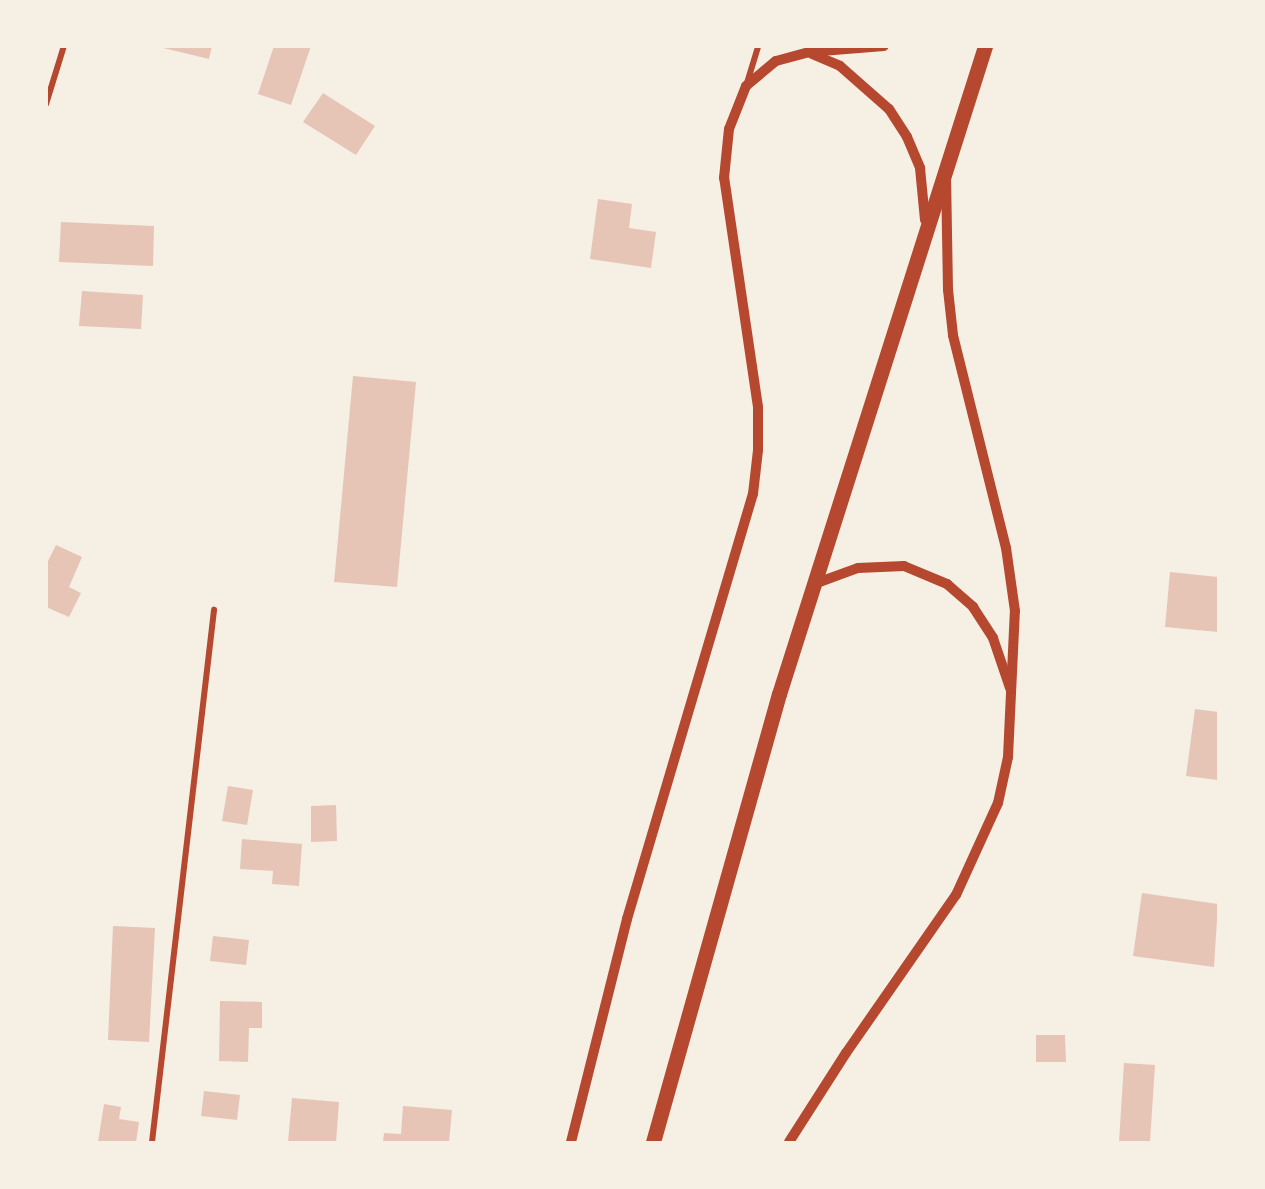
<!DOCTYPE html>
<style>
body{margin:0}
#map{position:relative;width:1265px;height:1189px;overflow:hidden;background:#f6efe4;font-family:Signika,sans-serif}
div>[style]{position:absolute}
.building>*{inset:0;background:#e6c5b7}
.minor>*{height:6px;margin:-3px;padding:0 3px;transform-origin:3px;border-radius:3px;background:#b5482f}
.tertiary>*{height:10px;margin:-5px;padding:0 5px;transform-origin:5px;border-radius:5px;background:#b5482f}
.primary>*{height:15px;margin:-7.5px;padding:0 7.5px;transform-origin:7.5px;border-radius:7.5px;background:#b5482f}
span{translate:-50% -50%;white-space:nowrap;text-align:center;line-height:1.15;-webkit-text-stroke:4.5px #f6efe4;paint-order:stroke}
.frame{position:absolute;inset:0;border:48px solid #f6efe4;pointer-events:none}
</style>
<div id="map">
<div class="building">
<i style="clip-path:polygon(155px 46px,212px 46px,209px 59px)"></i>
<i style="clip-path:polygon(274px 46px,311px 46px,291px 105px,258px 94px)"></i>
<i style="clip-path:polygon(323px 93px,375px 126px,356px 155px,303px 122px)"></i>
<i style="clip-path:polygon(598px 199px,632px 204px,629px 228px,656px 232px,651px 268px,590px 259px)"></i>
<i style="clip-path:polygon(61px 222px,154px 226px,153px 266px,59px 262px)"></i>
<i style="clip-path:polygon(82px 291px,143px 295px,141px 329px,79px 326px)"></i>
<i style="clip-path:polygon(353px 376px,416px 382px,397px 587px,334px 582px)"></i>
<i style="clip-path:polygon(56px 545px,82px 557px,69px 587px,81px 593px,69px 617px,46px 607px,46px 565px)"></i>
<i style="clip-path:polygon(1170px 572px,1218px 577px,1218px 632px,1165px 627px)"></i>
<i style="clip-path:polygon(1195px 709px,1218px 712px,1218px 780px,1186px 776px)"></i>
<i style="clip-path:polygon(228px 786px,253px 790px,247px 825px,222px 821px)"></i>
<i style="clip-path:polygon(336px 805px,337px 841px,311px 842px,311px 806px)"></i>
<i style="clip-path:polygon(242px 839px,302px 844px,299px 886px,272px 884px,273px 871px,240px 869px)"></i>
<i style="clip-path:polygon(1142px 893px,1218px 904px,1214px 967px,1133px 956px)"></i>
<i style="clip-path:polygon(113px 926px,155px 928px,149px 1042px,108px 1040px)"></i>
<i style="clip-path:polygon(213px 936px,249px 940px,246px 965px,210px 961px)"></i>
<i style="clip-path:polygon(220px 1001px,262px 1002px,262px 1028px,249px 1028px,248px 1062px,219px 1061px)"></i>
<i style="clip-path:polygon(1036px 1035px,1065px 1035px,1066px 1062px,1036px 1062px)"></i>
<i style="clip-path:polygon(1124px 1063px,1155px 1065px,1150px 1142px,1119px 1142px)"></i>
<i style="clip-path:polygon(204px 1091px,240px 1095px,237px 1120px,201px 1116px)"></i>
<i style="clip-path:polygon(292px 1098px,339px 1102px,336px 1142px,288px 1142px)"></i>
<i style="clip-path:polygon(104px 1104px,121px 1107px,119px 1119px,139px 1122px,136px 1142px,98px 1142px)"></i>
<i style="clip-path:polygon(403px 1106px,452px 1110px,449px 1142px,383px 1142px,384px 1133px,401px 1134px)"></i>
</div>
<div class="minor">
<i style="left:747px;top:83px;width:39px;rotate:-73deg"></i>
<i style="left:46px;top:104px;width:61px;rotate:-72.8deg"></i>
<i style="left:152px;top:1142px;width:536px;rotate:-83.35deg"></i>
</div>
<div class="tertiary">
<i style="left:812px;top:54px;width:30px;rotate:23deg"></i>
<i style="left:840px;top:66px;width:65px;rotate:41.3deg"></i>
<i style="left:889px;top:109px;width:33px;rotate:57deg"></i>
<i style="left:907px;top:137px;width:34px;rotate:67deg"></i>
<i style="left:920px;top:168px;width:52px;rotate:84.5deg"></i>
<i style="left:814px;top:584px;width:47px;rotate:-20deg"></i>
<i style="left:858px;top:568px;width:46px;rotate:-2.5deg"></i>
<i style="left:904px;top:566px;width:47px;rotate:22.7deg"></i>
<i style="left:947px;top:584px;width:35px;rotate:41deg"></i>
<i style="left:973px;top:607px;width:37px;rotate:57deg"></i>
<i style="left:993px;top:638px;width:53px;rotate:71.2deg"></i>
<i style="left:571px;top:1142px;width:230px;rotate:-75.9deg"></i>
<i style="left:627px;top:919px;width:443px;rotate:-73.5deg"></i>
<i style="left:753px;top:494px;width:44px;rotate:-83.5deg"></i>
<i style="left:758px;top:450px;width:43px;rotate:-90deg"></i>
<i style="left:758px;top:407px;width:232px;rotate:-98.4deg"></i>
<i style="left:724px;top:178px;width:49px;rotate:-84.2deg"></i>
<i style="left:729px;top:129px;width:46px;rotate:-68.4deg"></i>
<i style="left:746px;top:86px;width:39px;rotate:-40deg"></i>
<i style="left:776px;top:61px;width:34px;rotate:-15deg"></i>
<i style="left:809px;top:52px;width:75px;rotate:-4.6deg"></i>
<i style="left:789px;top:1142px;width:106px;rotate:-57.4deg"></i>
<i style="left:846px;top:1053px;width:193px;rotate:-55.2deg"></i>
<i style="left:956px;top:895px;width:101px;rotate:-65.5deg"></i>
<i style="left:998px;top:803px;width:47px;rotate:-77.7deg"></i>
<i style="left:1008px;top:757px;width:146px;rotate:-87.3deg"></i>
<i style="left:1015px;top:611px;width:64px;rotate:-98.1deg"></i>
<i style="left:1006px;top:548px;width:219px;rotate:-104deg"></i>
<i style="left:953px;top:335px;width:45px;rotate:-96.3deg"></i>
<i style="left:948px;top:290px;width:110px;rotate:-91deg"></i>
</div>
<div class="primary">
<i style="left:653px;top:1142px;width:465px;rotate:-74.3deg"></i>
<i style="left:779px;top:694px;width:680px;rotate:-72.36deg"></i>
</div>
<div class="frame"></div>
</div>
